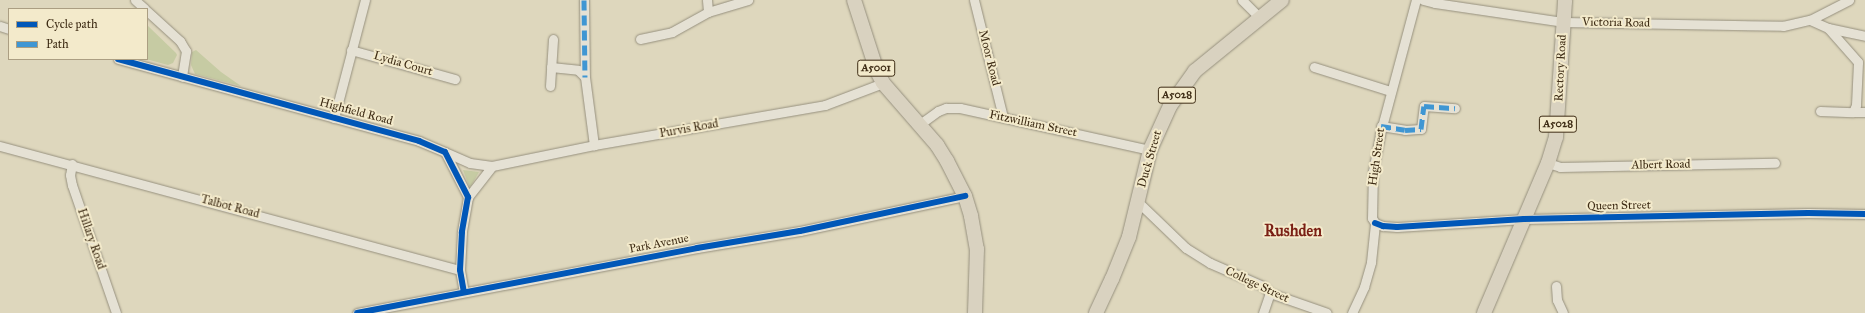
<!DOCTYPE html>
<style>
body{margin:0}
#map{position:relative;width:1865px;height:313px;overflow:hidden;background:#ded7bd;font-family:"IM FELL Great Primer",serif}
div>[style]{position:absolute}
.green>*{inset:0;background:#c6cba3}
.roads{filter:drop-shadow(0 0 1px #96907e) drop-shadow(0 0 1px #96907e)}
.street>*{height:9px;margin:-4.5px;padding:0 4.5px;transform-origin:4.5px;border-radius:4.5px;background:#e5e1d4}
.primary>*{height:14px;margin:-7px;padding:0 7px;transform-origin:7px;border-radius:7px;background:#d9d2c0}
.quiet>*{height:5px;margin-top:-2.5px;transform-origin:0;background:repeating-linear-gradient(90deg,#3f96d3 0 10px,transparent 0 15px)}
.cycleway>*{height:6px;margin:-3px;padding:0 3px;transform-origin:3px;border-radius:3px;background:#0057b8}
span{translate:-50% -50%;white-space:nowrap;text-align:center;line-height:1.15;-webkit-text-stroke:4px #f3eacb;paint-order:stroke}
.shield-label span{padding:1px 3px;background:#f3eacb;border:1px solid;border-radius:3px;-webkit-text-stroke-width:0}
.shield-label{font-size:11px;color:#3e2c15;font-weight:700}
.street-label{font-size:12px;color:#3e2c15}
.district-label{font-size:16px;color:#7a1f14;font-weight:700}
.legend{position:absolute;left:8px;top:8px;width:140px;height:52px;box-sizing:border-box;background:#f3eacb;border:1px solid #ab9e82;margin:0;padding:5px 7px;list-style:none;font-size:12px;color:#3e2c15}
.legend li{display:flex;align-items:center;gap:8px;height:20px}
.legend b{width:20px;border:1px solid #ab9e82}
</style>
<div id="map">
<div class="green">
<i style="clip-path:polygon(147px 25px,176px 53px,177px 55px,173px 63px,168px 65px,146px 59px)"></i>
<i style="clip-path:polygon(196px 50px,221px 72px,241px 86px,195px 74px,191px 65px,192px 52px)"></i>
<i style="clip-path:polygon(463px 170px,479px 172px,471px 186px,469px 186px)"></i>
</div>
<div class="roads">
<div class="street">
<i style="left:135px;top:0;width:13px;rotate:42deg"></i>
<i style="left:584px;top:0;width:77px;rotate:89.3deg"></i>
<i style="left:707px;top:0;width:12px;rotate:85deg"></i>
<i style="left:974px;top:0;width:121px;rotate:76.1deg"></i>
<i style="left:1242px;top:0;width:25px;rotate:45deg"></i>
<i style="left:1423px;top:0;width:12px;rotate:14deg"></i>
<i style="left:1435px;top:3px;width:129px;rotate:8.4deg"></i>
<i style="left:1563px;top:22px;width:220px;rotate:1deg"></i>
<i style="left:1783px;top:26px;width:28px;rotate:-13deg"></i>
<i style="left:1810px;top:20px;width:44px;rotate:-27.1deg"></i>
<i style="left:147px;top:11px;width:45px;rotate:42.3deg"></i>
<i style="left:180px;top:41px;width:12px;rotate:59deg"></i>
<i style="left:186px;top:51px;width:26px;rotate:99deg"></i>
<i style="left:1810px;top:20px;width:20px;rotate:24deg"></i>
<i style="left:1828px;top:28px;width:38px;rotate:12deg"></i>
<i style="left:0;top:26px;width:9px;rotate:18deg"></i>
<i style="left:640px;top:39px;width:33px;rotate:-12deg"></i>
<i style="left:672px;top:32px;width:41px;rotate:-29.1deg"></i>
<i style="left:708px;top:12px;width:42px;rotate:-16.7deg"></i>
<i style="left:351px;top:50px;width:108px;rotate:15.6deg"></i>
<i style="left:118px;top:59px;width:312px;rotate:15.2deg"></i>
<i style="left:419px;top:141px;width:28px;rotate:23deg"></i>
<i style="left:445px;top:152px;width:51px;rotate:62.9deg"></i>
<i style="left:468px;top:197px;width:36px;rotate:100deg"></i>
<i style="left:462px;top:232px;width:38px;rotate:93deg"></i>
<i style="left:460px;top:270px;width:22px;rotate:80deg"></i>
<i style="left:551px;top:67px;width:27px;rotate:6deg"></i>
<i style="left:578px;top:70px;width:10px;rotate:45deg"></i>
<i style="left:585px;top:77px;width:69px;rotate:82.5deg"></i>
<i style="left:1314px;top:67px;width:80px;rotate:17.5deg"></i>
<i style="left:550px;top:86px;width:47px;rotate:-86.3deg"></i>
<i style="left:1820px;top:111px;width:33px;rotate:2deg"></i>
<i style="left:1853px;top:112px;width:8px;rotate:-67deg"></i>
<i style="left:1856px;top:105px;width:43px;rotate:-87.3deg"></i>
<i style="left:1858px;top:62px;width:45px;rotate:-131.4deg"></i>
<i style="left:1853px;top:112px;width:12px"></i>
<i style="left:334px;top:118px;width:122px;rotate:-75.3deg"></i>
<i style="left:920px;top:124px;width:22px;rotate:-36deg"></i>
<i style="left:938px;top:111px;width:9px;rotate:-21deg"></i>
<i style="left:946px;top:108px;width:14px"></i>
<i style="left:960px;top:108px;width:195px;rotate:12.5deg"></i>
<i style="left:1381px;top:126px;width:24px;rotate:9deg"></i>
<i style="left:1405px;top:130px;width:16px;rotate:-4deg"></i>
<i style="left:1421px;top:129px;width:23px;rotate:-83deg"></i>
<i style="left:1424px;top:106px;width:31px;rotate:4deg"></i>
<i style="left:0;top:146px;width:476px;rotate:15.1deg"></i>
<i style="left:445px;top:152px;width:27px;rotate:24deg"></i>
<i style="left:470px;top:163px;width:22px;rotate:8deg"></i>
<i style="left:1548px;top:163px;width:13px;rotate:18deg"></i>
<i style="left:1560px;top:167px;width:215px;rotate:-1.1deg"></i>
<i style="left:72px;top:164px;width:11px;rotate:100deg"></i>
<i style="left:70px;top:175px;width:10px;rotate:79deg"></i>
<i style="left:72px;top:185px;width:135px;rotate:71deg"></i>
<i style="left:468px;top:197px;width:39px;rotate:-52deg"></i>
<i style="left:492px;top:166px;width:104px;rotate:-11.6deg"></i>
<i style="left:594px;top:145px;width:234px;rotate:-9.8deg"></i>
<i style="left:825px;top:105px;width:62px;rotate:-20.8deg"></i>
<i style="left:1138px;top:202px;width:66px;rotate:43.8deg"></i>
<i style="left:1186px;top:248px;width:28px;rotate:32deg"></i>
<i style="left:1210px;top:263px;width:58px;rotate:23.5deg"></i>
<i style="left:1263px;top:286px;width:10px;rotate:45deg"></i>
<i style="left:1270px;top:293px;width:60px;rotate:19.3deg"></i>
<i style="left:1375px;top:223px;width:9px;rotate:21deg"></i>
<i style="left:1383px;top:226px;width:14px;rotate:4deg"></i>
<i style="left:1397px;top:227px;width:127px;rotate:-3.6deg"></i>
<i style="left:1524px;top:219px;width:284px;rotate:-1.2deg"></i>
<i style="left:1808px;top:213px;width:57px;rotate:1deg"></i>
<i style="left:1556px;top:286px;width:14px;rotate:86deg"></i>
<i style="left:1557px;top:300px;width:14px;rotate:65deg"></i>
<i style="left:357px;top:313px;width:346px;rotate:-10.8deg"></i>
<i style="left:697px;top:248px;width:104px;rotate:-9.4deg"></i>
<i style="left:800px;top:231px;width:169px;rotate:-12deg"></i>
<i style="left:1263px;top:313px;width:21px;rotate:-71deg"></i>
<i style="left:1352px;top:313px;width:29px;rotate:-65deg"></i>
<i style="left:1364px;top:287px;width:26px;rotate:-74deg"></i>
<i style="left:1371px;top:262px;width:39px;rotate:-84deg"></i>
<i style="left:1375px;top:223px;width:6px;rotate:-121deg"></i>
<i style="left:1372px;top:218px;width:47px;rotate:-88.8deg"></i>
<i style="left:1373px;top:171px;width:38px;rotate:-79deg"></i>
<i style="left:1380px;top:134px;width:139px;rotate:-75deg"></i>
</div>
<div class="primary">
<i style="left:854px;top:0;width:75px;rotate:72.1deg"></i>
<i style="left:877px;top:71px;width:13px;rotate:63deg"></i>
<i style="left:883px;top:83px;width:82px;rotate:48.9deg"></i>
<i style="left:937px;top:145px;width:19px;rotate:58deg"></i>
<i style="left:947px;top:161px;width:39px;rotate:63deg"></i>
<i style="left:965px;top:196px;width:21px;rotate:73deg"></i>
<i style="left:971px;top:216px;width:34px;rotate:80deg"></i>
<i style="left:977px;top:249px;width:64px;rotate:91.8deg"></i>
<i style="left:1096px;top:313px;width:38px;rotate:-65deg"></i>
<i style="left:1112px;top:279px;width:45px;rotate:-68deg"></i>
<i style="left:1129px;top:237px;width:89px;rotate:-76.4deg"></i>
<i style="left:1150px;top:150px;width:48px;rotate:-65.6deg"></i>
<i style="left:1170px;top:106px;width:43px;rotate:-54.5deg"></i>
<i style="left:1195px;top:71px;width:112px;rotate:-39.2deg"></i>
<i style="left:1484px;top:313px;width:163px;rotate:-66.9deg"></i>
<i style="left:1548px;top:163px;width:27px;rotate:-73deg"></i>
<i style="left:1556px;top:137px;width:137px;rotate:-86.2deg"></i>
</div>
</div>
<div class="quiet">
<i style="left:584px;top:0;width:77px;rotate:89.3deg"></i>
<i style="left:1381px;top:126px;width:24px;rotate:9deg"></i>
<i style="left:1405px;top:130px;width:16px;rotate:-4deg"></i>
<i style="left:1421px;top:129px;width:23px;rotate:-83deg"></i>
<i style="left:1424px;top:106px;width:31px;rotate:4deg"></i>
</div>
<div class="cycleway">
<i style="left:118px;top:59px;width:312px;rotate:15.2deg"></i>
<i style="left:419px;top:141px;width:28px;rotate:23deg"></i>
<i style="left:445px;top:152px;width:51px;rotate:62.9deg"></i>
<i style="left:468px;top:197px;width:36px;rotate:100deg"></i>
<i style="left:462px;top:232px;width:38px;rotate:93deg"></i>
<i style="left:460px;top:270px;width:22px;rotate:80deg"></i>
<i style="left:1375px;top:223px;width:9px;rotate:21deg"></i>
<i style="left:1383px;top:226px;width:14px;rotate:4deg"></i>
<i style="left:1397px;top:227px;width:127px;rotate:-3.6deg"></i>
<i style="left:1524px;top:219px;width:284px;rotate:-1.2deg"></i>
<i style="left:1808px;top:213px;width:57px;rotate:1deg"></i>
<i style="left:357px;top:313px;width:346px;rotate:-10.8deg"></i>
<i style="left:697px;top:248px;width:104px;rotate:-9.4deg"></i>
<i style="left:800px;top:231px;width:169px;rotate:-12deg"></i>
</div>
<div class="shield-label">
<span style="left:876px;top:68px">A5001</span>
<span style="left:1177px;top:95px">A5028</span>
<span style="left:1558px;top:124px">A5028</span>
</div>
<div class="street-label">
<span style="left:1616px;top:23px;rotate:1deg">Victoria Road</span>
<span style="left:989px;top:58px;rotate:76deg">Moor Road</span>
<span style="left:403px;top:64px;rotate:16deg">Lydia Court</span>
<span style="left:1561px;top:68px;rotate:-87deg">Rectory Road</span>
<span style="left:356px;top:112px;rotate:15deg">Highfield Road</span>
<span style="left:1033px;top:124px;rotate:12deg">Fitzwilliam Street</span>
<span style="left:689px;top:129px;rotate:-10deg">Purvis Road</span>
<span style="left:1377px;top:157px;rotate:-82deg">High Street</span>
<span style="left:1150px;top:159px;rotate:-74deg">Duck Street</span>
<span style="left:1661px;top:165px;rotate:-1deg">Albert Road</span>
<span style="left:1619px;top:206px;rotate:-1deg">Queen Street</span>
<span style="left:230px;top:207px;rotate:15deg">Talbot Road</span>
<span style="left:91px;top:239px;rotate:71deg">Hillary Road</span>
<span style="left:659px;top:244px;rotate:-11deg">Park Avenue</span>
<span style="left:1257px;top:285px;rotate:25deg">College Street</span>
</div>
<div class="district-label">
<span style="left:1293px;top:231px">Rushden</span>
</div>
<ul class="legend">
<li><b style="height:5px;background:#0057b8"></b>Cycle path</li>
<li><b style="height:5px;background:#3f96d3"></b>Path</li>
</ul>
</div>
